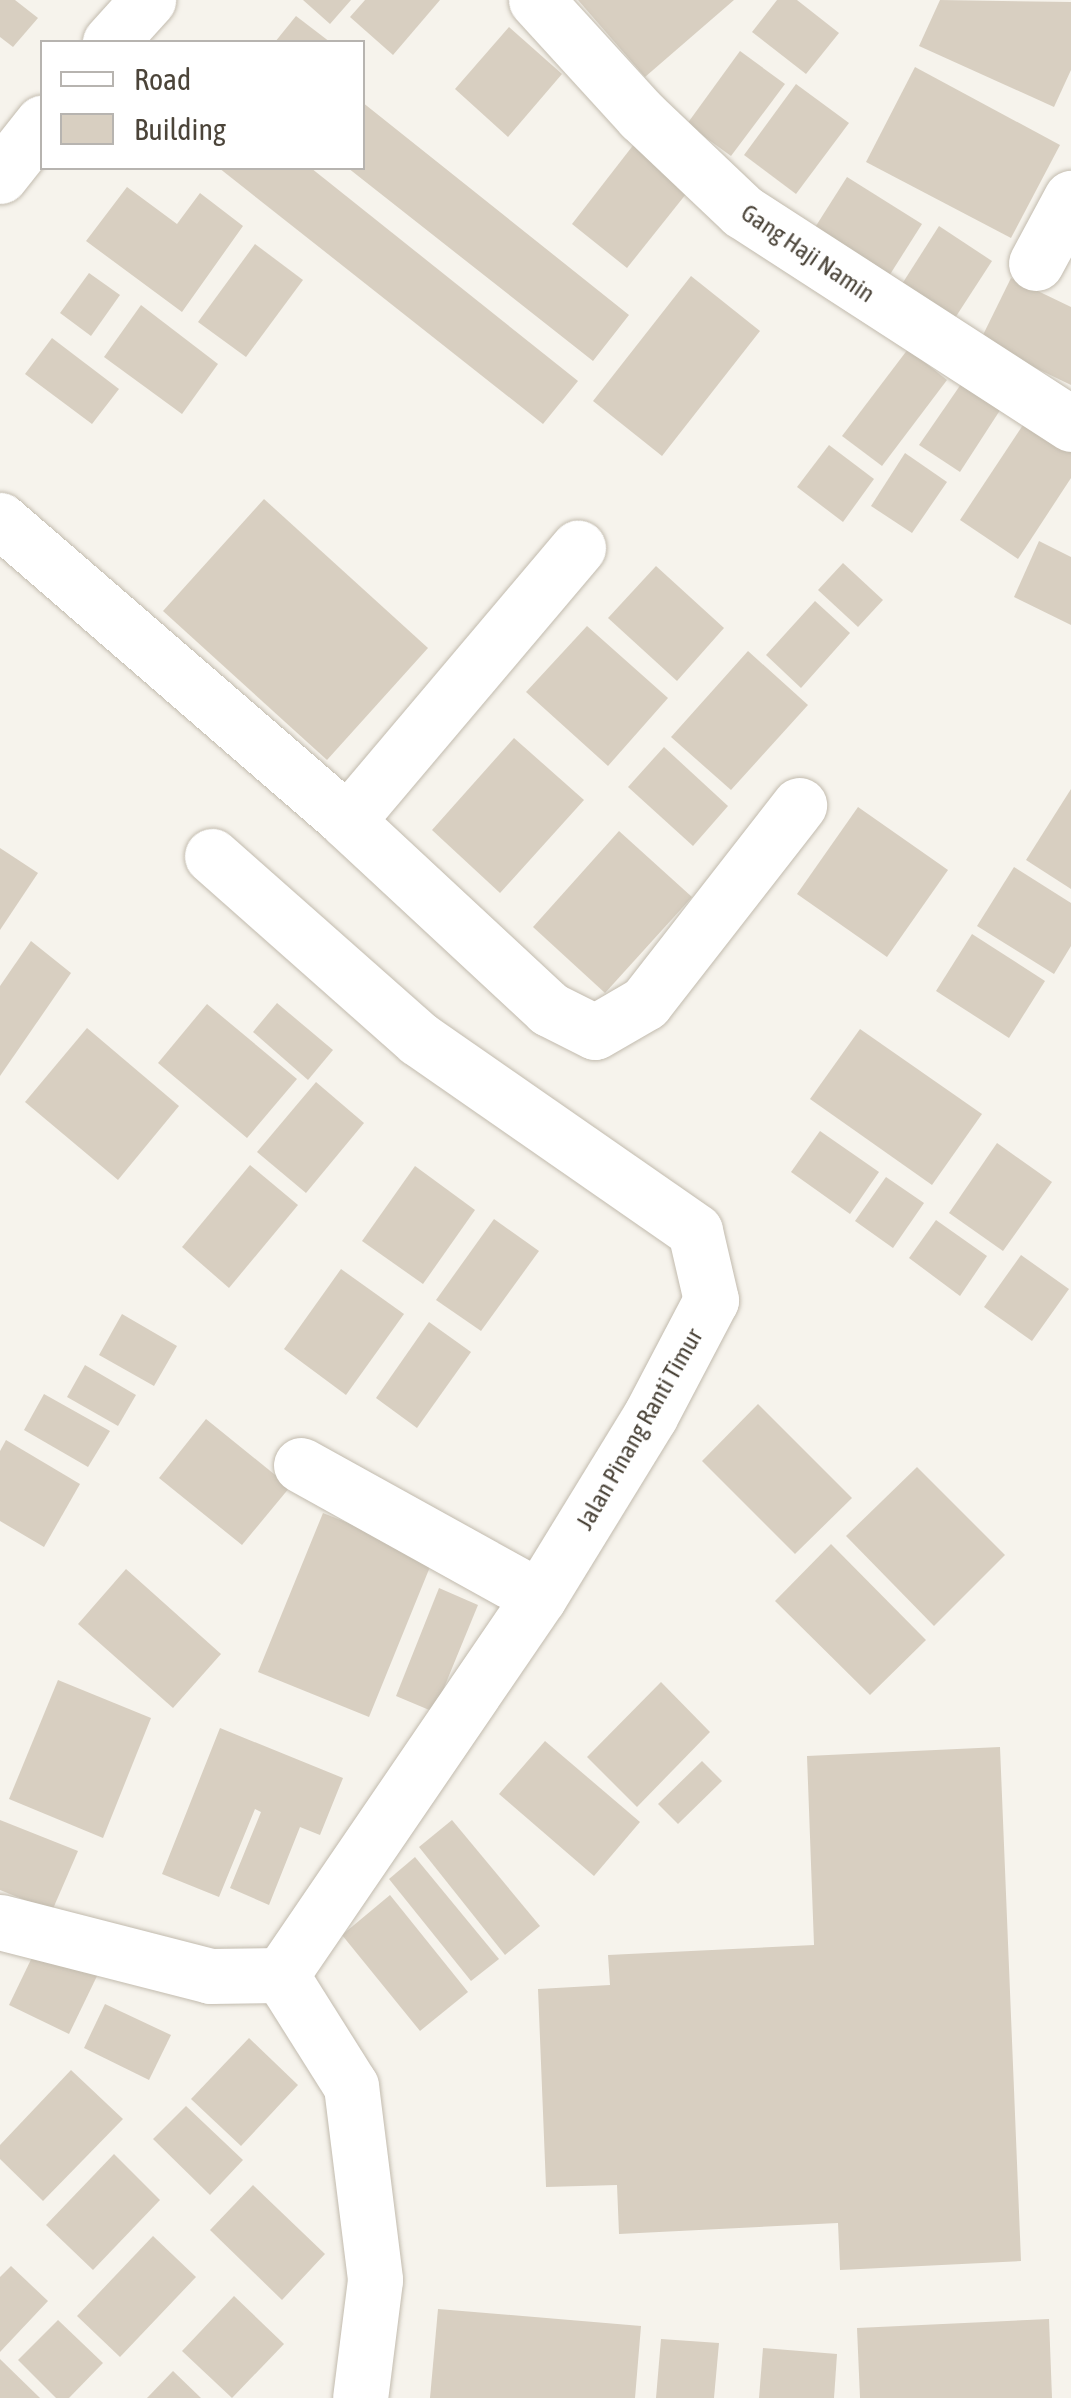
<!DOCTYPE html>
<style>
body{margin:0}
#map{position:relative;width:1071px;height:2398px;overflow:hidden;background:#f6f3ec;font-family:"Asap Condensed",sans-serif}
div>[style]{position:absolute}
.building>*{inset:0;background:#d8cfc1}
.roads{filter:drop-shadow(0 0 2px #c2bbae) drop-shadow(0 0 2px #c2bbae)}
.minor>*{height:55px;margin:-27.5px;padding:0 27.5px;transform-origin:27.5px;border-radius:27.5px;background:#fff}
.tertiary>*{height:55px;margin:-27.5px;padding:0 27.5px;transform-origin:27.5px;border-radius:27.5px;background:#fff}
span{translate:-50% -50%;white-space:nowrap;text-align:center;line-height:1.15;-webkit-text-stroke:10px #fff;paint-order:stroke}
.street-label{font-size:25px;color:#4b4439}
.legend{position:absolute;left:40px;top:40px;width:325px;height:130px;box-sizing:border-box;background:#fff;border:2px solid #b7b4b0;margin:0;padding:12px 18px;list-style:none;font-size:30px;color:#4b4439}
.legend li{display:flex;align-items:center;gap:20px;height:50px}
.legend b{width:50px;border:2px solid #b7b4b0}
</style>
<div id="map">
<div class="building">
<i style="clip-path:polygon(0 0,15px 0,38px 18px,13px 47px,0 37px)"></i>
<i style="clip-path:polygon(303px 0,351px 0,330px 24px)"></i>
<i style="clip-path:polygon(365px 0,440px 0,393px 55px,350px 17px)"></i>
<i style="clip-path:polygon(578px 0,734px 0,645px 77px)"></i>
<i style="clip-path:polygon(777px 0,797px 0,839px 33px,806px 74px,752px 32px)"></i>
<i style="clip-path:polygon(940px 0,1071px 2px,1071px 70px,1054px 107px,919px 46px)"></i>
<i style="clip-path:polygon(296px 16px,330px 42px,275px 42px)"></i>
<i style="clip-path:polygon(509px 27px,562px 74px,508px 137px,455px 89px)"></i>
<i style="clip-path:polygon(740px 51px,785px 84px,731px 156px,687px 124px)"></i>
<i style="clip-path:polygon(915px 67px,1060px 145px,1011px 238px,866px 162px)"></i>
<i style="clip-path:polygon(796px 84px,849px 123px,796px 194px,744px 155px)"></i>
<i style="clip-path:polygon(362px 102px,629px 315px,593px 361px,348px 168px,362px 168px)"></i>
<i style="clip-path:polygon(638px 139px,694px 184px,627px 268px,572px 224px)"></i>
<i style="clip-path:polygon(219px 168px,311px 168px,578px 381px,543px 424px)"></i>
<i style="clip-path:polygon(847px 177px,922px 224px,889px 276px,814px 229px)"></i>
<i style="clip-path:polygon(127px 187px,177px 224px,200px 193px,243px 226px,182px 312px,86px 241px)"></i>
<i style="clip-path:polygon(939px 226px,992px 261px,955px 318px,902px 284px)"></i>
<i style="clip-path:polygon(255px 244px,303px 280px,246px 357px,198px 322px)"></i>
<i style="clip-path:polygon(89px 273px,120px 295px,91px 336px,60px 313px)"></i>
<i style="clip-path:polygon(691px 276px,760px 331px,662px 456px,593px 401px)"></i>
<i style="clip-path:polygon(1011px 278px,1071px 307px,1071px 385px,980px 341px)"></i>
<i style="clip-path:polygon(141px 305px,218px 364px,182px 414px,104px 357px)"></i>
<i style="clip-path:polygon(52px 338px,119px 389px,92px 424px,25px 374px)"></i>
<i style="clip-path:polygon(908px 349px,947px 380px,882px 466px,842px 436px)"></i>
<i style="clip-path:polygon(968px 374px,1006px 401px,960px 472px,919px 445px)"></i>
<i style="clip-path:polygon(1033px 410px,1071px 436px,1071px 478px,1018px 559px,960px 520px)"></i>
<i style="clip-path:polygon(829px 445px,874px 479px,843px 522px,797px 487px)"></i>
<i style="clip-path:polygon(905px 453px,947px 482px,912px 533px,871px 506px)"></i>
<i style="clip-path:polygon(264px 499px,428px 648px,327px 760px,163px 611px)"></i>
<i style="clip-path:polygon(1039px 541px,1071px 557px,1071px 625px,1014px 597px)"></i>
<i style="clip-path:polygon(843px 563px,883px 600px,858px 627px,818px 590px)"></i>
<i style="clip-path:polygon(656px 566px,724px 628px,677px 681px,608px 618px)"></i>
<i style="clip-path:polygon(815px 601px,850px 633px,801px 688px,766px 655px)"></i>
<i style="clip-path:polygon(587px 626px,668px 698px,608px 766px,526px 692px)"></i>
<i style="clip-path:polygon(748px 651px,808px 705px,731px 790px,671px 737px)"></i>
<i style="clip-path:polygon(514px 738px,584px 800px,500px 893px,432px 830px)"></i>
<i style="clip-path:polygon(664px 747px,728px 806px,693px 846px,628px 787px)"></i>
<i style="clip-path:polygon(1071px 789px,1071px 889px,1026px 860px)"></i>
<i style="clip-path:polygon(858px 807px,948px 870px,887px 957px,797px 894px)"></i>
<i style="clip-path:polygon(619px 831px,692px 897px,605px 993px,533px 927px)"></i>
<i style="clip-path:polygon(0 848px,38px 873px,0 930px)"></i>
<i style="clip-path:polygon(1014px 867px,1071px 903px,1071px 946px,1054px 974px,977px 926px)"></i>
<i style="clip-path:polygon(972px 934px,1045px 981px,1009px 1038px,936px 991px)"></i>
<i style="clip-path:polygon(31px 941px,71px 973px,0 1076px,0 986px)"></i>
<i style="clip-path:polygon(277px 1003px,333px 1050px,308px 1080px,253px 1032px)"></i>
<i style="clip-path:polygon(207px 1004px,297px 1079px,247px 1138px,158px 1063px)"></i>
<i style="clip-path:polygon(87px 1028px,179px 1106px,118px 1180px,25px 1102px)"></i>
<i style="clip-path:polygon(860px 1029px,982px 1114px,932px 1185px,810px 1099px)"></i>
<i style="clip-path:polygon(316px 1082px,364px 1123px,306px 1193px,257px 1152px)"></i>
<i style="clip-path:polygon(820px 1131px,879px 1172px,850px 1214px,791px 1172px)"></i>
<i style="clip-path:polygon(997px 1143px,1052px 1182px,1003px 1251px,949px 1213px)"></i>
<i style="clip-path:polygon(250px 1165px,298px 1205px,229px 1288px,182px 1247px)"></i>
<i style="clip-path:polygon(415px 1166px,475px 1210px,423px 1284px,362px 1241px)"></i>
<i style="clip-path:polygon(886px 1177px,924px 1203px,893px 1248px,855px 1221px)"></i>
<i style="clip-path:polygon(494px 1219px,539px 1251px,481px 1331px,436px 1300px)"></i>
<i style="clip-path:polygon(936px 1220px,987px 1256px,960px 1296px,909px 1258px)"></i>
<i style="clip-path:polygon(1021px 1255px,1069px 1289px,1032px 1341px,984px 1307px)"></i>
<i style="clip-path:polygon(341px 1269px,404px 1314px,346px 1395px,284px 1349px)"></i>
<i style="clip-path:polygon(122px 1314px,177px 1346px,154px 1386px,99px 1355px)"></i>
<i style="clip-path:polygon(429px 1322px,471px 1352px,417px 1428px,376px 1398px)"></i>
<i style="clip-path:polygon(85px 1365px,136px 1395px,118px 1426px,67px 1397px)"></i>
<i style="clip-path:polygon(44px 1394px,110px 1431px,88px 1467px,24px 1430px)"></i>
<i style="clip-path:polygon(758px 1404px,852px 1498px,795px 1554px,702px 1461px)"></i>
<i style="clip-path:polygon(206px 1419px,290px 1487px,242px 1545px,159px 1478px)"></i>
<i style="clip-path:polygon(6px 1440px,80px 1484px,44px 1547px,0 1521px,0 1451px)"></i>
<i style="clip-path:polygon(917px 1467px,1005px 1555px,934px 1626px,846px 1536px)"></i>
<i style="clip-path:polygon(323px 1513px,434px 1557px,369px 1717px,258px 1672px)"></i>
<i style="clip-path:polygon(831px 1544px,926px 1640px,870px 1695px,775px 1601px)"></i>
<i style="clip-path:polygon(126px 1569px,221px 1654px,173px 1708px,78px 1624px)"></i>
<i style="clip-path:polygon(439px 1588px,478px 1605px,434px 1712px,396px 1696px)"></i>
<i style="clip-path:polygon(58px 1680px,151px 1718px,103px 1838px,9px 1799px)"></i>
<i style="clip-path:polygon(661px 1682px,710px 1732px,637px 1807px,587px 1757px)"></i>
<i style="clip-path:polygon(220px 1728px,343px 1778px,320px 1835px,300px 1827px,269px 1905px,230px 1888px,261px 1812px,255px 1809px,219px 1897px,162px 1874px)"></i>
<i style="clip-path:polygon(545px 1741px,640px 1822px,594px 1876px,499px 1794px)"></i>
<i style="clip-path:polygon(1000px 1747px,1021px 2261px,840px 2270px,838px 2223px,619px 2234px,617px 2185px,546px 2187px,538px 1989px,610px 1985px,608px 1955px,814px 1945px,807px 1756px)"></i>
<i style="clip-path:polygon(702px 1761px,722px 1781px,678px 1824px,658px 1804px)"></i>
<i style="clip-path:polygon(0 1820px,78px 1851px,52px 1911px,0 1890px)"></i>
<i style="clip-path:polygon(452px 1820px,540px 1926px,505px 1955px,419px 1847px)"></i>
<i style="clip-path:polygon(415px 1857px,499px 1959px,471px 1981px,389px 1879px)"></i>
<i style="clip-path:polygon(390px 1895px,468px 1992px,420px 2031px,342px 1935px)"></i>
<i style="clip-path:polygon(38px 1945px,98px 1974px,69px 2034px,9px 2005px)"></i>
<i style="clip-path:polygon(105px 2004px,171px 2035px,149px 2080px,84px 2048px)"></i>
<i style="clip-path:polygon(249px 2038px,298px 2085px,241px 2146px,191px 2099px)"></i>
<i style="clip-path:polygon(71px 2070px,123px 2119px,43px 2201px,0 2159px,0 2145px)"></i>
<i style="clip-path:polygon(186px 2106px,243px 2160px,210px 2195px,153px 2139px)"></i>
<i style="clip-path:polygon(114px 2154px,160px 2200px,93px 2270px,46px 2225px)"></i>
<i style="clip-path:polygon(253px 2185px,325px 2254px,282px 2300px,210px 2230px)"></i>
<i style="clip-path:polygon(153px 2236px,196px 2277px,120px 2357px,77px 2316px)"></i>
<i style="clip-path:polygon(11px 2266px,48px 2301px,0 2352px,0 2277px)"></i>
<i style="clip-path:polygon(234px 2296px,284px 2344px,232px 2398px,182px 2351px)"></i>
<i style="clip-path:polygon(438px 2309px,641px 2326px,635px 2398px,430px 2398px)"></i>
<i style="clip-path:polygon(1049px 2319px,1052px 2398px,860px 2398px,857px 2328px)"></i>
<i style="clip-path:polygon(58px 2320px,103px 2363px,69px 2398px,56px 2398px,18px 2360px)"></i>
<i style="clip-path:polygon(661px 2339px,719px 2343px,714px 2398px,656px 2398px)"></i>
<i style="clip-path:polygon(763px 2348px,837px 2354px,834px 2398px,759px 2398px)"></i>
<i style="clip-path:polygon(0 2359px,40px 2398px,0 2398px)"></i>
<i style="clip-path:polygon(173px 2371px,201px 2398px,147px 2398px)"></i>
</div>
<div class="roads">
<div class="minor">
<i style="left:536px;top:0;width:157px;rotate:47.6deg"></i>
<i style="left:642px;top:116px;width:138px;rotate:43.5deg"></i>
<i style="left:742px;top:211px;width:392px;rotate:32.9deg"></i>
<i style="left:1036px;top:263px;width:74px;rotate:-61.7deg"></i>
<i style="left:0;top:520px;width:459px;rotate:40.9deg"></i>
<i style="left:347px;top:821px;width:276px;rotate:42.9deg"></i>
<i style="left:549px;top:1009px;width:51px;rotate:26.6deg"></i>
<i style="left:595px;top:1032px;width:58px;rotate:-30.1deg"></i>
<i style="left:645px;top:1003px;width:251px;rotate:-52.1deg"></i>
<i style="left:347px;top:821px;width:358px;rotate:-49.8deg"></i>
<i style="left:212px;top:856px;width:276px;rotate:41.5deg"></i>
<i style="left:419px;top:1039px;width:336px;rotate:34.8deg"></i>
<i style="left:695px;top:1231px;width:71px;rotate:76.9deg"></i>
<i style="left:711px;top:1300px;width:131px;rotate:117.7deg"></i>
<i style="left:650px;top:1416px;width:212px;rotate:121.5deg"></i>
<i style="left:539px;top:1597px;width:458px;rotate:124.3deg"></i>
<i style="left:301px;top:1465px;width:272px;rotate:29deg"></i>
<i style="left:0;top:1922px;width:217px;rotate:14.4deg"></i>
<i style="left:210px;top:1976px;width:71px;rotate:-0.8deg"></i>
<i style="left:281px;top:1975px;width:131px;rotate:57.8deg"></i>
<i style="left:351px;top:2086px;width:195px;rotate:82.9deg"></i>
<i style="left:375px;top:2280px;width:119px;rotate:97.2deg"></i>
</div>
<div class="tertiary">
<i style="left:110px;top:42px;width:57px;rotate:-47.9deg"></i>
<i style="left:0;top:176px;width:68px;rotate:-51.6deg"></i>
</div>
</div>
<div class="street-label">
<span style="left:808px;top:253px;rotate:34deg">Gang Haji Namin</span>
<span style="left:639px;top:1429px;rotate:-60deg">Jalan Pinang Ranti Timur</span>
</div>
<ul class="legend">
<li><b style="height:12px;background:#fff"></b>Road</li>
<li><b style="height:28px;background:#d8cfc1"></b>Building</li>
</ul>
</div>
